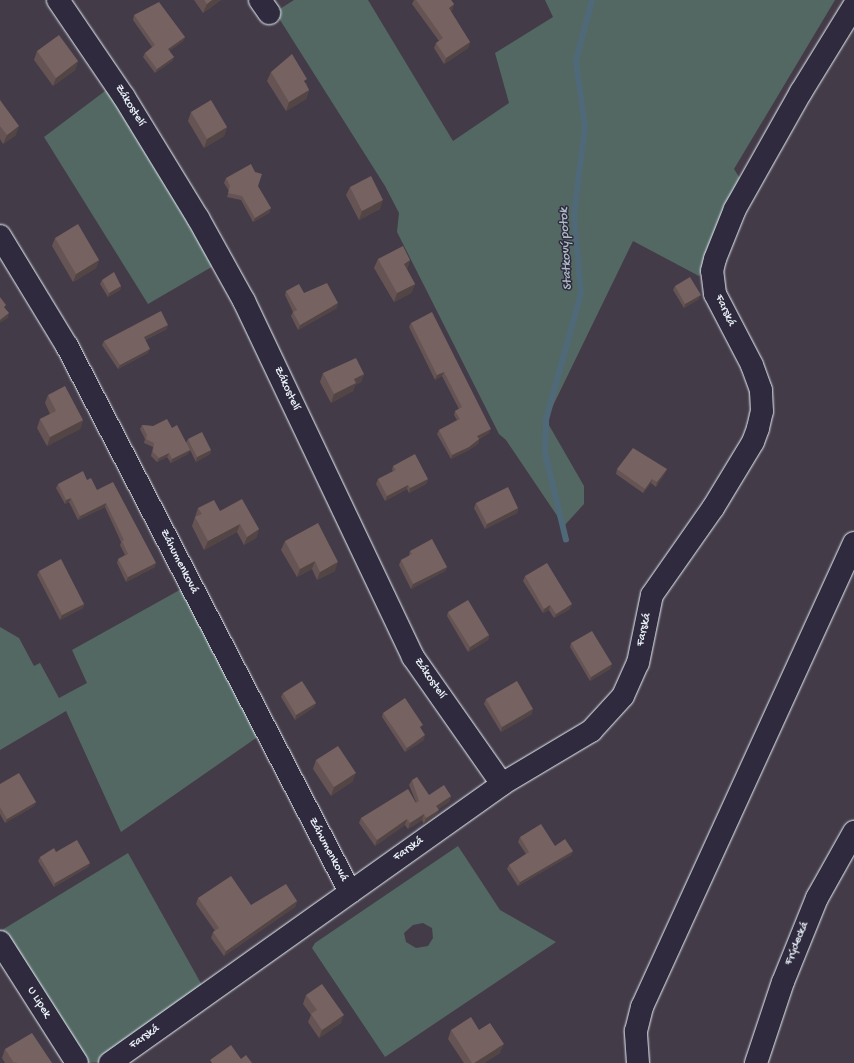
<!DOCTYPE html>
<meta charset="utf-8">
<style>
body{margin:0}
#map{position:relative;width:854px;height:1063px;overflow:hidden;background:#443b48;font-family:"Gochi Hand",sans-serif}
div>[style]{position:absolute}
.green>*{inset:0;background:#536863}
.stream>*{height:5.5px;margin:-2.75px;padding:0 2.75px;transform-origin:2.75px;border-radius:2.75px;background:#506979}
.roads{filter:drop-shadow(0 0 1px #e8f1f8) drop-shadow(0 0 1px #e8f1f8)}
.minor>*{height:22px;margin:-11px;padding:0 11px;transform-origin:11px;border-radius:11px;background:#2f2a3d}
.wall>*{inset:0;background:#655453}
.shaded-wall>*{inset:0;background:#524544}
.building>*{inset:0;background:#756261}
span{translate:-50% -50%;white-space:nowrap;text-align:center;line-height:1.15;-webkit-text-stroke:3px #2f2a3d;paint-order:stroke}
.street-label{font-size:12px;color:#e8f1f8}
.water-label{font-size:13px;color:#abbbc5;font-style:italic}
</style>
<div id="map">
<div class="green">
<i style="clip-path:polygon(294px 0,368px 0,453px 141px,509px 103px,495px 53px,553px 17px,545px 0,835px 0,734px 169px,741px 180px,710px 241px,699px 276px,633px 241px,546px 420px,584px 486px,584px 504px,564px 526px,506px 440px,499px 434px,397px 232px,399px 213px,385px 186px,275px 12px)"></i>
<i style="clip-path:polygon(109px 88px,215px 265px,148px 304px,44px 137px)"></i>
<i style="clip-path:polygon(185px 587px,259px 736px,121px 832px,66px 711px,0 750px,0 627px,19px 638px,34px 666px,40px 663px,59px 698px,87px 683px,72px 650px)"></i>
<i style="clip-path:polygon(evenodd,458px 846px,500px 910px,556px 942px,385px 1057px,312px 948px,315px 943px,458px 846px,423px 923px,432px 928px,433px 938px,428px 946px,416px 948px,406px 942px,404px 933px,413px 925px,423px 923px)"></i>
<i style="clip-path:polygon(128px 853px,203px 987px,101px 1062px,87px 1063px,80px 1057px,2px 930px)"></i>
</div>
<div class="stream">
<i style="left:566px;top:540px;width:89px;rotate:-103.6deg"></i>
<i style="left:545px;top:453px;width:33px;rotate:-88deg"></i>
<i style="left:546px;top:420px;width:131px;rotate:-74.5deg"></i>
<i style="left:581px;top:294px;width:79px;rotate:-95.1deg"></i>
<i style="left:574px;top:215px;width:89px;rotate:-82.9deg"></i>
<i style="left:585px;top:127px;width:67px;rotate:-97.8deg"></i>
<i style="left:576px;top:61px;width:63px;rotate:-75.3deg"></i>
</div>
<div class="roads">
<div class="minor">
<i style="left:58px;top:0;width:117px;rotate:55.8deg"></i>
<i style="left:124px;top:97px;width:142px;rotate:58.6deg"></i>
<i style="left:198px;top:218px;width:95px;rotate:61deg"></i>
<i style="left:244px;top:301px;width:394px;rotate:64.6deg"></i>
<i style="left:413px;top:657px;width:155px;rotate:55deg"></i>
<i style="left:260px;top:0;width:16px;rotate:55deg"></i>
<i style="left:0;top:236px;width:129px;rotate:58.7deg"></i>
<i style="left:67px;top:346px;width:615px;rotate:62.6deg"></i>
<i style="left:0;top:942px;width:143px;rotate:57.5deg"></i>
<i style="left:110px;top:1063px;width:481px;rotate:-35.4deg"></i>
<i style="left:502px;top:784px;width:104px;rotate:-30.8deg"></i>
<i style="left:591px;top:731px;width:47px;rotate:-47.6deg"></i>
<i style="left:623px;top:696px;width:36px;rotate:-66deg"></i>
<i style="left:638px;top:663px;width:69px;rotate:-78.4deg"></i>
<i style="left:652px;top:595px;width:106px;rotate:-55deg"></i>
<i style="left:713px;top:508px;width:77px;rotate:-58.8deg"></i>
<i style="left:753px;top:442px;width:15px;rotate:-70deg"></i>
<i style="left:758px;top:428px;width:17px;rotate:-77deg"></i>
<i style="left:762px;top:411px;width:21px;rotate:-93deg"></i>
<i style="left:761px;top:390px;width:27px;rotate:-110deg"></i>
<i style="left:752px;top:365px;width:80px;rotate:-117.5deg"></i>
<i style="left:715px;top:294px;width:23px;rotate:-97deg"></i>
<i style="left:712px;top:271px;width:12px;rotate:-76deg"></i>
<i style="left:715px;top:259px;width:54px;rotate:-68.2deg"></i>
<i style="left:735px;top:209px;width:134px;rotate:-60.6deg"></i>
<i style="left:801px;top:92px;width:101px;rotate:-58.4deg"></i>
<i style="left:638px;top:1063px;width:32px;rotate:-94deg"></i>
<i style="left:636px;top:1031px;width:25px;rotate:-76deg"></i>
<i style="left:642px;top:1007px;width:510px;rotate:-65.44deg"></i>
<i style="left:756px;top:1063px;width:85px;rotate:-71.6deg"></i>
<i style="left:783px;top:982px;width:91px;rotate:-68deg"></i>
<i style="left:817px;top:898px;width:76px;rotate:-60.7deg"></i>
</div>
</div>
<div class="wall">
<i style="clip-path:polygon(194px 0,221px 0,203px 13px)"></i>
<i style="clip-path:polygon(414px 0,451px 0,454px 4px,452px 10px,450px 11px,470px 42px,468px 48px,444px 64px,434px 48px,436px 43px,439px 41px,412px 4px)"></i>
<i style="clip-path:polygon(134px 15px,185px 37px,183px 41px,169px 51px,174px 57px,172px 61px,155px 73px,143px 57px,145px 53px,152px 47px,133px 20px)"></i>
<i style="clip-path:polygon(37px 51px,78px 61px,75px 70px,53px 86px,34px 60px)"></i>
<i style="clip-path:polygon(271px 72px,306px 83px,309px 90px,306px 99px,286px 111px,267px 81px)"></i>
<i style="clip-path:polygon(0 100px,16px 135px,3px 144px,0 139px)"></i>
<i style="clip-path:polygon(191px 112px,227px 127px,224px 136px,204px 148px,188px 121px)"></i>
<i style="clip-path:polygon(226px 178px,271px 208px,269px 213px,253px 222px,241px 200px,227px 197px,229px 191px,224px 183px)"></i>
<i style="clip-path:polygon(350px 187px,380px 209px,359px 220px,346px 195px)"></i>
<i style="clip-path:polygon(55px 238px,99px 260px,96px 268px,73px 282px,52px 246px)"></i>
<i style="clip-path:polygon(378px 259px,410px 260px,407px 269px,415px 284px,411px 293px,394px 302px,374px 268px)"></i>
<i style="clip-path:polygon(102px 280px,121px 286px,120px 290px,108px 297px,100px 284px)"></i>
<i style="clip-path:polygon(675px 286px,699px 299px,684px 308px,673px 290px)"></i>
<i style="clip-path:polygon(286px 291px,304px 293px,337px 308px,298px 330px,291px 316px,293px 312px,285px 295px)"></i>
<i style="clip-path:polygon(411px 323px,489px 433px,479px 439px,478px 444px,467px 451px,451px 459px,437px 434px,439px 430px,457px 420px,454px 415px,455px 411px,459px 409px,442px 376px,435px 380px,409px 327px)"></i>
<i style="clip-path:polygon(167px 329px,145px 340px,148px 353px,118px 369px,102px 345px,104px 341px)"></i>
<i style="clip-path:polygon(323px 373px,364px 374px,361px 382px,355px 385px,353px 391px,331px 403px,320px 382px)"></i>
<i style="clip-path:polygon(48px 395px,83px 420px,80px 429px,47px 446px,37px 428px,40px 419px,50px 414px,45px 403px)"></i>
<i style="clip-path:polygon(142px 425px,172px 428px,186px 443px,188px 439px,211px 450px,210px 454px,196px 462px,190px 450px,188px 454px,171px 463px,167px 457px,157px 462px,151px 456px,153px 447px,144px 443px,145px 439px,140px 429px)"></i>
<i style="clip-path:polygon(393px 466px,428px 479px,426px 484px,409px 493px,407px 489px,385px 501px,376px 484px,378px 479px,393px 471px,392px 470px)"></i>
<i style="clip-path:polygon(617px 469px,667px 469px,665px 473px,656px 487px,651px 483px,643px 493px,616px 474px)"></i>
<i style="clip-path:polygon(87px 480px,97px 490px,155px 567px,126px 582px,117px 563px,118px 559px,125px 555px,120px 545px,121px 542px,105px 507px,78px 520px,69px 502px,65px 504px,56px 488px,58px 484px)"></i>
<i style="clip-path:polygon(476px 503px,518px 508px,517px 513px,485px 529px,474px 508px)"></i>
<i style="clip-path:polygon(198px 508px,220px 511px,259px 529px,256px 538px,244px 545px,237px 532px,204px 550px,192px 526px)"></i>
<i style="clip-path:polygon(285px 541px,335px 571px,317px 580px,312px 569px,297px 577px,281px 550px)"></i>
<i style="clip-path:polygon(410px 551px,447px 567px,445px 571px,411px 589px,399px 565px,401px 560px,409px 556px,409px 555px)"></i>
<i style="clip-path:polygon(39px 571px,84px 604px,83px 608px,60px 620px,37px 575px)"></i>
<i style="clip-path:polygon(525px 576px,570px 609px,554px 618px,549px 610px,543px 613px,523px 581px)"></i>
<i style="clip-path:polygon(448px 612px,489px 635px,488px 640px,468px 652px,447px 616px)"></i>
<i style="clip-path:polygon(571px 643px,612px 664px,610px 669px,590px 681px,570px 647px)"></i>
<i style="clip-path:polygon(283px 693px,316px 703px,314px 707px,295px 720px,281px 697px)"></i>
<i style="clip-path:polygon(486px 699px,532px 714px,501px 732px,484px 704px)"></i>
<i style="clip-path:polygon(383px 713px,424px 740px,405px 752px,382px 717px)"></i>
<i style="clip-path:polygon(316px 760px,353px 781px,331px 796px,313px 769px)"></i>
<i style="clip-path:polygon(412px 780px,429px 795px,451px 796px,449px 802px,438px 809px,436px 815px,424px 824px,422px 820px,408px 829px,405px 825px,375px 846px,359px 823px,361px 818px,416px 802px,409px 785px)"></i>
<i style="clip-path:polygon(0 784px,36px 802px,34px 806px,5px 823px,0 814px)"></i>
<i style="clip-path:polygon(520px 837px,555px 846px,573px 851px,571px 855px,518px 886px,507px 869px,509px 865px,526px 854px,518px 842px)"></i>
<i style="clip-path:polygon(56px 852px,90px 863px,88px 867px,54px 887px,38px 861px,40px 857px)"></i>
<i style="clip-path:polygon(198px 898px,251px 905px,297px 901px,295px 907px,224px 956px,211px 938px,213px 932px,215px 931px,196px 904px)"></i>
<i style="clip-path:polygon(306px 995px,341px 1023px,319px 1038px,308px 1022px,311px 1015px,303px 1004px)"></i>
<i style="clip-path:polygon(451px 1030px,479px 1030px,500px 1053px,484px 1063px,464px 1063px,448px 1039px)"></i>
<i style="clip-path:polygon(5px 1049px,52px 1063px,5px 1063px,2px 1058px)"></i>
</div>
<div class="shaded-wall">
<i style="clip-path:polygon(212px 0,221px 0,203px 13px,207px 4px)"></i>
<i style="clip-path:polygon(454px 4px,452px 10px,446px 14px,449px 8px)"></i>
<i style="clip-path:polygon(185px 37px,183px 41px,166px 53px,168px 49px)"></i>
<i style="clip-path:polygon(470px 42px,468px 48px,444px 64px,446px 58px)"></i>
<i style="clip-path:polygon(174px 57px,172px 61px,155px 73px,157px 69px)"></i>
<i style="clip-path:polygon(78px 61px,75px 70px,53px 86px,56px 78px)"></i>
<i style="clip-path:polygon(309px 90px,306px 99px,286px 111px,289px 102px)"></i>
<i style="clip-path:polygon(19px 126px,16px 135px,3px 144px,7px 135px)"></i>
<i style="clip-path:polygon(227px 127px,224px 136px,204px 148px,207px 139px)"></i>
<i style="clip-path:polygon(383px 200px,380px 209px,359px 220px,362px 211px)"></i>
<i style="clip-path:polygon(271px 208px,269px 213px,253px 222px,255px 218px)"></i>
<i style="clip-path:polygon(99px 260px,96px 268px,73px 282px,76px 274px)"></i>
<i style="clip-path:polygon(410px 260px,407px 269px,401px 272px,404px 264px)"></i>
<i style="clip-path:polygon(415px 284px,411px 293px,394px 302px,397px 293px)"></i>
<i style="clip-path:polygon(121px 286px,120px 290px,108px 297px,109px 293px)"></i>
<i style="clip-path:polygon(701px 295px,699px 299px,684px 308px,685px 304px)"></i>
<i style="clip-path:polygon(338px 303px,337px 308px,298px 330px,300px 325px)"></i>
<i style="clip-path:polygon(9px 313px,8px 318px,0 323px,0 320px)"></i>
<i style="clip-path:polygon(168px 325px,167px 329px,142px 341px,144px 337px)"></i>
<i style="clip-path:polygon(150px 349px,148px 353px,118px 369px,120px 365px)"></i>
<i style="clip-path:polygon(444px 372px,442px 376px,435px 380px,437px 375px)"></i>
<i style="clip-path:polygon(364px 374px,361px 382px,355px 385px,353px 391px,331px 403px,334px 394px,354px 379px)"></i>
<i style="clip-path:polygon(83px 420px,80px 429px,47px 446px,50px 437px)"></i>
<i style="clip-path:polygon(491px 429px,489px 433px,476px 440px,477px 436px)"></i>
<i style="clip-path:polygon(479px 439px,478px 444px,467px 451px,451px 459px,452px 455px)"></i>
<i style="clip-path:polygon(190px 450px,188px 454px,171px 463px,172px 459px)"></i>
<i style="clip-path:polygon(211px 450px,210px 454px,196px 462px,197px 457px)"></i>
<i style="clip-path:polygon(169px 453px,167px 457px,157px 462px,159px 458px)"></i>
<i style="clip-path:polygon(667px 469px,665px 473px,656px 487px,657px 482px)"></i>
<i style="clip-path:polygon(428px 479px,426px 484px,409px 493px,410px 488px)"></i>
<i style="clip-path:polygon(652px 479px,651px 483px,643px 493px,645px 489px)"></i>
<i style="clip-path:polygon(408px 485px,407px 489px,385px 501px,387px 496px)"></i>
<i style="clip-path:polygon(71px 498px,69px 502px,65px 504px,66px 500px)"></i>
<i style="clip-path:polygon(106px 503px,105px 507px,78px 520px,80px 516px)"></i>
<i style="clip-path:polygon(518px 508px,517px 513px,485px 529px,487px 524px)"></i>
<i style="clip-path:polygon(240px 524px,237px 532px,204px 550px,208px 541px)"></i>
<i style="clip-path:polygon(259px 529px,256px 538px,244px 545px,247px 537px)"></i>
<i style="clip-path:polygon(315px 561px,312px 569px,297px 577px,300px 569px)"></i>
<i style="clip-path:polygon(338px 562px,335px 571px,317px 580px,320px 572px)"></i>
<i style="clip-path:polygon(156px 563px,155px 567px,126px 582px,128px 577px)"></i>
<i style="clip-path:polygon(447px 567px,445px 571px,411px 589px,413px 584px)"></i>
<i style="clip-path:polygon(84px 604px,83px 608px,60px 620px,62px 615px)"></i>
<i style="clip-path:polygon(572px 604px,570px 609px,554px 618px,556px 614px)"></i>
<i style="clip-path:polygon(550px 605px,549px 610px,543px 613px,544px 609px)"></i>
<i style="clip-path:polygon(489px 635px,488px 640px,468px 652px,470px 647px)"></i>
<i style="clip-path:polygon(612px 664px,610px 669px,590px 681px,591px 677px)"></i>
<i style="clip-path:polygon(316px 703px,314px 707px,295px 720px,296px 715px)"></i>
<i style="clip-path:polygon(533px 709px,532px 714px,501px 732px,502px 727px)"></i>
<i style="clip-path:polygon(425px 735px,424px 740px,405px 752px,407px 748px)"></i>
<i style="clip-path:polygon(356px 773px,353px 781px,331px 796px,334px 787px)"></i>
<i style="clip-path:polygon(451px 796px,449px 802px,434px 812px,436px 806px)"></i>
<i style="clip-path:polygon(36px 802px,34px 806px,5px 823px,7px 819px)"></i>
<i style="clip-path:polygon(439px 810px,436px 815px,424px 824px,426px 818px)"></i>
<i style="clip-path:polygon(424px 814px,422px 820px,408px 829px,410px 823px)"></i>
<i style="clip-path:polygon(407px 819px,405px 825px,375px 846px,377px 840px)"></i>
<i style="clip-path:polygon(573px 851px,571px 855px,518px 886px,520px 882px)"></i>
<i style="clip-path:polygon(90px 863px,88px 867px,54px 887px,55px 883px)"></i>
<i style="clip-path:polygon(297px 901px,295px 907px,224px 956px,226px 951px)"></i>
<i style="clip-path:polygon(344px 1015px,341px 1023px,319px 1038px,322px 1030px)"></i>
<i style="clip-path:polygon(504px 1044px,500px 1053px,484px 1063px,474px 1063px)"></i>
</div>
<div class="building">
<i style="clip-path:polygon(204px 0,212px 0,207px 4px)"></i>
<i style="clip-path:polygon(416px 0,451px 0,454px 4px,449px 8px,470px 42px,446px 58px,436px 43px,443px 38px)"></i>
<i style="clip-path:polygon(159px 2px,185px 37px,168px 49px,174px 57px,157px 69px,145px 53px,155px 45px,134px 15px)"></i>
<i style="clip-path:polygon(59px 35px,78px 61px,56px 78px,37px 51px)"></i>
<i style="clip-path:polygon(292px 54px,307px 79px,304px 81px,309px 90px,289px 102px,271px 72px)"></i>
<i style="clip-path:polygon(0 100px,19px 126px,7px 135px,0 126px)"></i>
<i style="clip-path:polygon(211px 100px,227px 127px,207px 139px,191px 112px)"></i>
<i style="clip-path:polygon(251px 164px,255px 172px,262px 174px,258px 186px,271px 208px,255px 218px,242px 196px,228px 193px,230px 186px,226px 178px)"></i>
<i style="clip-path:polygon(371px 176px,383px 200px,362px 211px,350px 187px)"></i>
<i style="clip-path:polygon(78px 224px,99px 260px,76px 274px,55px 238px)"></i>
<i style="clip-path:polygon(403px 246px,410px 260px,404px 264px,415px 284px,397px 293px,378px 259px)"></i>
<i style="clip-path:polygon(114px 272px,121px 286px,109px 293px,102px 280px)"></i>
<i style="clip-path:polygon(690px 277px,701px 295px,685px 304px,675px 286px)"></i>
<i style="clip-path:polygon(327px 283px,338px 303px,300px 325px,293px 312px,297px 310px,286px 291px,299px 284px,304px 293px)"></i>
<i style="clip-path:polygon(0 297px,6px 305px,4px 307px,9px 313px,0 320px)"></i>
<i style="clip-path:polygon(161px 311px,168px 325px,144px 337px,150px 349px,120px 365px,104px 341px)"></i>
<i style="clip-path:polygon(432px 312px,491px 429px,477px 436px,479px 439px,469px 447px,452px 455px,439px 430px,460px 419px,455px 411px,462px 407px,444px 372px,437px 375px,411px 323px)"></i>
<i style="clip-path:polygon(356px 358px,364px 374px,354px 379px,356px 383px,334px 394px,323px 373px)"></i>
<i style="clip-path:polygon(65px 386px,83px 420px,50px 437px,40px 419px,56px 411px,48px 395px)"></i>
<i style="clip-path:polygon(167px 419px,172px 428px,177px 425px,190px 450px,172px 459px,169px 453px,159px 458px,153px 452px,154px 443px,146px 439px,147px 435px,142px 425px,153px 426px)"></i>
<i style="clip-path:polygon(202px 432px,211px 450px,197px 457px,188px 439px)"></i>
<i style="clip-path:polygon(633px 448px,667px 469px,657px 482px,652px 479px,645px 489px,617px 469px)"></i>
<i style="clip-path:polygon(415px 454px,428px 479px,410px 488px,408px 485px,387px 496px,378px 479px,396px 470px,393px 466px)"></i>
<i style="clip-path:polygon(83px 471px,87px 480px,91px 478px,97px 490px,113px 482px,156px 563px,128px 577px,118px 559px,128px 554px,122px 541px,124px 540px,106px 503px,80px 516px,71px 498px,66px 500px,58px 484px)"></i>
<i style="clip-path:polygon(508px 487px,518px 508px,487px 524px,476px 503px)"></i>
<i style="clip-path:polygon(242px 499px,259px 529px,247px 537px,240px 524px,208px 541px,195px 517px,202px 514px,198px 508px,214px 500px,220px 511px)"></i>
<i style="clip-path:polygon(318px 523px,338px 562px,320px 572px,315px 561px,300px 569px,285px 541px)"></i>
<i style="clip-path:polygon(432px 539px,447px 567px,413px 584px,401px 560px,412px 554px,410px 551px)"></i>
<i style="clip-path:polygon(61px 559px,84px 604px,62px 615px,39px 571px)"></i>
<i style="clip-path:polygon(547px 563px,572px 604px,556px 614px,550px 605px,544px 609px,525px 576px)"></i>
<i style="clip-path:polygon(468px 600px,489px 635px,470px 647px,448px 612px)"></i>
<i style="clip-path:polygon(592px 631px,612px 664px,591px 677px,571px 643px)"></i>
<i style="clip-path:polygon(302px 681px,316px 703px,296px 715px,283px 693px)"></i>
<i style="clip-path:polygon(517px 681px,533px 709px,502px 727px,486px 699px)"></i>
<i style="clip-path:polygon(405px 698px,423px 725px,420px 727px,425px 735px,407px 748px,383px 713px)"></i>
<i style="clip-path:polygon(338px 746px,356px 773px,334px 787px,316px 760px)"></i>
<i style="clip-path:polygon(19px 773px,36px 802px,7px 819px,0 807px,0 784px)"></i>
<i style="clip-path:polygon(417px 777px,429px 795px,444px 785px,451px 796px,436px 806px,439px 810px,426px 818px,424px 814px,410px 823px,407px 819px,377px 840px,361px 818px,408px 789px,416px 803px,419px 801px,412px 780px)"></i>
<i style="clip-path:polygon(541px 824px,555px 846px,565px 839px,573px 851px,520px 882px,509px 865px,529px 852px,520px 837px)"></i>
<i style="clip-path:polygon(77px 840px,90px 863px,55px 883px,40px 857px,54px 848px,56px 852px)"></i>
<i style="clip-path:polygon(231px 876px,251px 905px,286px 884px,297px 901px,226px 951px,213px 932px,219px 928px,198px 898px)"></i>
<i style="clip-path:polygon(322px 984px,344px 1015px,322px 1030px,311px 1014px,317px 1010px,306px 995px)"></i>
<i style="clip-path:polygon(471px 1017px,479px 1030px,490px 1023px,504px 1044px,474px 1063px,472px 1063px,451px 1030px)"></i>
<i style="clip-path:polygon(32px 1033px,52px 1063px,17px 1063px,16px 1062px,14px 1063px,5px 1049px)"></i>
<i style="clip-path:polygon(231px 1045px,241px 1059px,246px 1055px,252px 1063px,212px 1063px,210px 1060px)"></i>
</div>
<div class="street-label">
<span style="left:129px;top:106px;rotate:58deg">Zákostelí</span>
<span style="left:724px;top:311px;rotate:65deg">Farská</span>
<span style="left:286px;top:389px;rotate:65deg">Zákostelí</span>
<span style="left:178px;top:562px;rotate:63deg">Záhumenková</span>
<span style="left:645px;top:630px;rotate:-78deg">Farská</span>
<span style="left:429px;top:679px;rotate:55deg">Zákostelí</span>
<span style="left:327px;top:850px;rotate:62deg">Záhumenková</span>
<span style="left:409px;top:850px;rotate:-35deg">Farská</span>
<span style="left:798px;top:944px;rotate:-68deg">Frýdecká</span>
<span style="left:38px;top:1003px;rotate:58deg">U Lipek</span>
<span style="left:145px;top:1038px;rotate:-35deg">Farská</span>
</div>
<div class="water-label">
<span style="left:567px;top:249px;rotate:-93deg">Statkový potok</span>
</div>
</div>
